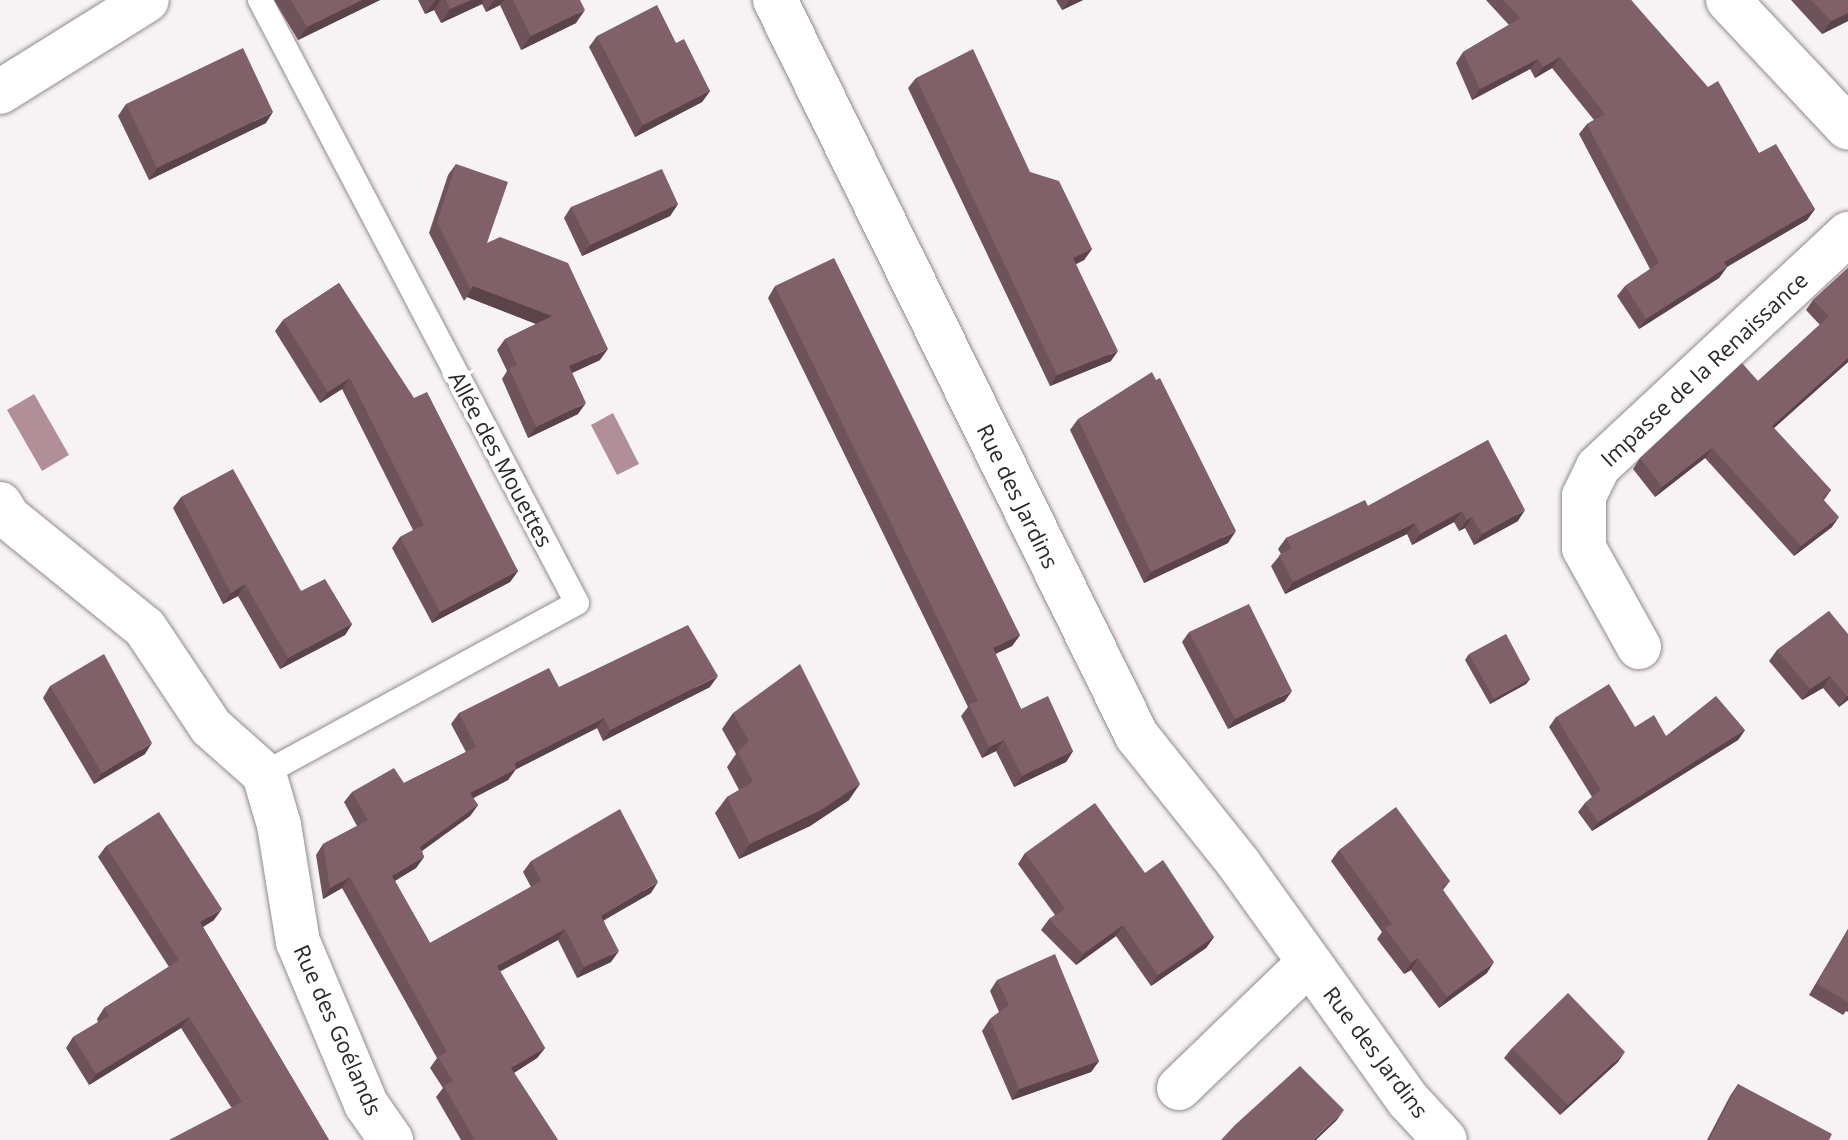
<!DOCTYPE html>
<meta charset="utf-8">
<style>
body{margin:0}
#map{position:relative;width:1848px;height:1140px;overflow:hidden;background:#f7f2f3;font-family:"Open Sans",sans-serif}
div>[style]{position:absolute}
.water>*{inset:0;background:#b18f98}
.roads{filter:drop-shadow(0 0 2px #918c8e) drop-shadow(0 0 2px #918c8e)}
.service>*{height:24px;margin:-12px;padding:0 12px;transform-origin:12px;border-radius:12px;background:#fff}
.minor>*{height:44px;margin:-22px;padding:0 22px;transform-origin:22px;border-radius:22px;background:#fff}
.secondary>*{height:44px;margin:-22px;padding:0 22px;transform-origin:22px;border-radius:22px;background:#fff}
.wall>*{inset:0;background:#6e535a}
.shaded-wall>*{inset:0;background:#5a444a}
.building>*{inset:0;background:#806169}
span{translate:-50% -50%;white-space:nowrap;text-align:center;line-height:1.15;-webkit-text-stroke:8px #fff;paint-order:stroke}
.street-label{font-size:22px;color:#2a2828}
</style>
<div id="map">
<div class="water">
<i style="clip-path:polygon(34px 394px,69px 455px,42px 471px,7px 410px)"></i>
<i style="clip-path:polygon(613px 413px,639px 464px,617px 475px,591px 425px)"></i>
</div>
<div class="roads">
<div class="service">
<i style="left:260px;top:0;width:681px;rotate:62.27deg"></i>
<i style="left:577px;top:603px;width:357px;rotate:151.4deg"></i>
</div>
<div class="minor">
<i style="left:775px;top:0;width:820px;rotate:63.81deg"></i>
<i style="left:1137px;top:736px;width:164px;rotate:51.4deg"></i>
<i style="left:1239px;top:864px;width:290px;rotate:54.4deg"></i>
<i style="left:1408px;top:1100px;width:54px;rotate:47.2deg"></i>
<i style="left:0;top:92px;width:173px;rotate:-32deg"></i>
<i style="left:0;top:504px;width:15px;rotate:58deg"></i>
<i style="left:8px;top:517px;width:176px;rotate:39deg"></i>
<i style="left:145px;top:628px;width:119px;rotate:56.3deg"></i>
<i style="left:211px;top:727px;width:71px;rotate:41.6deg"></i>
<i style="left:264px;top:774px;width:53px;rotate:73.6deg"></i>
<i style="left:279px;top:825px;width:119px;rotate:80.8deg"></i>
<i style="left:298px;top:942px;width:176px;rotate:67.2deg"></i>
<i style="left:366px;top:1104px;width:44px;rotate:55.2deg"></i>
<i style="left:1639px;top:647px;width:113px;rotate:-119.1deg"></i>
<i style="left:1584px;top:548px;width:52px;rotate:-90deg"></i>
<i style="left:1584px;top:496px;width:32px;rotate:-64deg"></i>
<i style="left:1598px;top:467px;width:342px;rotate:-43deg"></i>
<i style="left:1179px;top:1088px;width:180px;rotate:-43.9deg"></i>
</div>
<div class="secondary">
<i style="left:1728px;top:0;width:175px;rotate:46.8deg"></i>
</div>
</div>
<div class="wall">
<i style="clip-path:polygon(274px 0,380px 0,298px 40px)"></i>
<i style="clip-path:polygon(418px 0,580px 0,576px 23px,521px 50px,500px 5px,486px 12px,482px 4px,441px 23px,434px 10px,425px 14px)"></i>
<i style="clip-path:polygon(1056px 0,1083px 0,1062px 10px)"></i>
<i style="clip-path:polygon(1486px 0,1631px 0,1759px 153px,1815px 209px,1807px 220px,1727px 267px,1719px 278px,1639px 329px,1617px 296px,1625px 286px,1650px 269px,1579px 134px,1587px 124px,1594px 120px,1552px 68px,1535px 78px,1530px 69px,1472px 100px,1456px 63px,1463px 52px,1509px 25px)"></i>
<i style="clip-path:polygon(1791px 0,1848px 0,1848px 21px,1822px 34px)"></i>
<i style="clip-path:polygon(597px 36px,676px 43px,710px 91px,702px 102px,635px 137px,589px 47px)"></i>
<i style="clip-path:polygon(916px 78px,1030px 172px,1092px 249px,1084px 260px,1076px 264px,1111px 361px,1050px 386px,908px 88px)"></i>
<i style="clip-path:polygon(126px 104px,266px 123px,149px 180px,118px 116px)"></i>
<i style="clip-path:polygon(456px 164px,487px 243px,600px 360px,572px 373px,578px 414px,528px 438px,502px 379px,507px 371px,497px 350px,505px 339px,536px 324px,467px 297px,464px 301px,429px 233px,448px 175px)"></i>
<i style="clip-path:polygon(678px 204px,670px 216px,582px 256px,564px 218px,571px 207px)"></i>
<i style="clip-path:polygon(1848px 268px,1848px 362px,1774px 428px,1831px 490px,1824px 500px,1832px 527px,1794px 556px,1705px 458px,1655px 497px,1633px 469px,1640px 458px,1758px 381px,1820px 325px,1806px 310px,1813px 300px)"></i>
<i style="clip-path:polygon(339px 283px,518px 571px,510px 582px,432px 623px,392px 548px,400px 537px,413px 530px,342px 389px,320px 403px,275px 331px,283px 320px)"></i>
<i style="clip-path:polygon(775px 286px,1020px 635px,1012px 646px,995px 654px,1021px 709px,1073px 751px,1066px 762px,1014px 787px,996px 751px,982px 758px,961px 716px,968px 707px,768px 298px)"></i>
<i style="clip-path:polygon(1078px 419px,1228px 543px,1144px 583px,1070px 430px)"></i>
<i style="clip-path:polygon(1488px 440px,1518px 521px,1474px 545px,1465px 528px,1459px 531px,1454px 522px,1412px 545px,1407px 534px,1285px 594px,1271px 566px,1281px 554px,1278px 549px,1286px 538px,1368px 506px)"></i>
<i style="clip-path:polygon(181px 497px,301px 591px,352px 624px,345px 635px,280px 669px,238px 596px,223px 604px,173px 508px)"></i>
<i style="clip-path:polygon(1829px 611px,1848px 700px,1839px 707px,1823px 688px,1802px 700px,1769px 661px,1777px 650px)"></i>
<i style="clip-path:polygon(1189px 632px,1285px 701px,1228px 729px,1182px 642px)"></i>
<i style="clip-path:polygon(1469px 654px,1530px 679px,1526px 684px,1490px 704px,1465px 660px)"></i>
<i style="clip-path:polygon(50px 686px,145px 754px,94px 784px,43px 698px)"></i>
<i style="clip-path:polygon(559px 687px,710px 687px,603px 741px,597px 728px,516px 769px,508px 780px,473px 798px,478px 805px,470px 816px,422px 851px,424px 857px,416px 868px,395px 881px,430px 943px,531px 887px,523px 872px,531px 861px,651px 893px,604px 920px,611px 962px,577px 978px,558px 940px,500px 971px,545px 1048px,537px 1058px,514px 1073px,558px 1140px,461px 1140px,436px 1097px,443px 1088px,430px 1068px,437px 1058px,342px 888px,323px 899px,316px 855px,323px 844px,357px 826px,344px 802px,352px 792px,404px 783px,466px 752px,451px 724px,459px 713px)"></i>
<i style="clip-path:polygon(733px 713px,849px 800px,810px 826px,739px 859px,715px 813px,727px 797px,739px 790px,727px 767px,736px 754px,722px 729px)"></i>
<i style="clip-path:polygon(1556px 717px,1635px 727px,1666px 736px,1745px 730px,1738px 740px,1592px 831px,1578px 812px,1585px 803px,1592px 797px,1549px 727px)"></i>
<i style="clip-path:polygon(106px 846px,214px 920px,203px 927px,329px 1140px,231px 1107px,181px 1028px,89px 1085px,66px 1048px,73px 1037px,98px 1022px,97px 1019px,104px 1008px,169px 967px,98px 857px)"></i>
<i style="clip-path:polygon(1339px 850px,1450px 881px,1443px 890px,1487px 973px,1439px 1008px,1411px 970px,1404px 974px,1377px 939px,1382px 932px,1331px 861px)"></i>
<i style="clip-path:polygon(1025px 853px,1145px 873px,1214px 937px,1206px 948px,1151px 986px,1116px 936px,1076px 965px,1041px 930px,1049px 919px,1055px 915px,1018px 864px)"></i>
<i style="clip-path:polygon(1848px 929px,1848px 1012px,1846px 1011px,1843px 1015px,1809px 995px)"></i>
<i style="clip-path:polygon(997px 980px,1099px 1061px,1091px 1072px,1012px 1100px,982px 1031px,990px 1019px,999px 1012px,990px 991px)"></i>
<i style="clip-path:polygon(1512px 1048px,1618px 1062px,1560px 1115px,1504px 1058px)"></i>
<i style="clip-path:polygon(1738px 1084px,1829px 1140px,1707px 1140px,1730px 1096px)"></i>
</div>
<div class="shaded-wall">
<i style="clip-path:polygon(362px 0,380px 0,298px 40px,307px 27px)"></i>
<i style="clip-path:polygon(436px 0,441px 0,434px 10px,425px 14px)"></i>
<i style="clip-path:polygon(471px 0,484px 0,482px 4px,441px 23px,450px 9px)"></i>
<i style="clip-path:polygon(494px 0,504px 0,500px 5px,486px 12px)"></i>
<i style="clip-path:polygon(1069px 0,1083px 0,1062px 10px)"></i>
<i style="clip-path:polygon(585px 10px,576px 23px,521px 50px,531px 36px)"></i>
<i style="clip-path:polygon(1848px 13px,1848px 21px,1822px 34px,1831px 21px)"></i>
<i style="clip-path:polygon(1560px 57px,1552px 68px,1535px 78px,1543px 67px)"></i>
<i style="clip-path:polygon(1538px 59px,1530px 69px,1472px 100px,1480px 89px)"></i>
<i style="clip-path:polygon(710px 91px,702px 102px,635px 137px,643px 125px)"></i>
<i style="clip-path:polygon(273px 112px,266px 123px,149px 180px,157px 168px)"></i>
<i style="clip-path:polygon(678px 204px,670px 216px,582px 256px,590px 245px)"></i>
<i style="clip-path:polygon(1815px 209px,1807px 220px,1716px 273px,1724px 262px)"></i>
<i style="clip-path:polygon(1092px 249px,1084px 260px,1066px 269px,1073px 258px)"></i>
<i style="clip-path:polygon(1727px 267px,1719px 278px,1639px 329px,1646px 319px)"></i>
<i style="clip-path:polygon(473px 286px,552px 316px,544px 327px,467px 297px)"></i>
<i style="clip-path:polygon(608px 349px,600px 360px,561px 378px,569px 366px)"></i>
<i style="clip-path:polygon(1118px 351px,1111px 361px,1050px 386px,1057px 375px)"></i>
<i style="clip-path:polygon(1848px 358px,1848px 362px,1765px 436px,1772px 426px)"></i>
<i style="clip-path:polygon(350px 378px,342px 389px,320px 403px,328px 392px)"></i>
<i style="clip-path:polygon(586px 403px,578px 414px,528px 438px,536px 427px)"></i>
<i style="clip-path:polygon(1712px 448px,1705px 458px,1655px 497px,1662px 487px)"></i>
<i style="clip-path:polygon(1525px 510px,1518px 521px,1474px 545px,1482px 534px)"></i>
<i style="clip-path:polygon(1462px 511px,1454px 522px,1412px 545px,1420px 534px)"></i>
<i style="clip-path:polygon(1472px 517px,1465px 528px,1459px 531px,1467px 520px)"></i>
<i style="clip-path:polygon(1839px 517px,1832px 527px,1794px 556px,1801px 546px)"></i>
<i style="clip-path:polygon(1415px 523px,1407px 534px,1285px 594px,1293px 582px)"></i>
<i style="clip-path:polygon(1236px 531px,1228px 543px,1144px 583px,1151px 572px)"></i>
<i style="clip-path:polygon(518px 571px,510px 582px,432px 623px,440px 612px)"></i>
<i style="clip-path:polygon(245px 584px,238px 596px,223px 604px,231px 593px)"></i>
<i style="clip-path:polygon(352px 624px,345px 635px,280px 669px,288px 658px)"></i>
<i style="clip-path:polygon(1020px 635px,1012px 646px,985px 659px,993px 648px)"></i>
<i style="clip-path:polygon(718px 676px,710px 687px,603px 741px,610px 730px)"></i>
<i style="clip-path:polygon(1830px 676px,1823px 688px,1802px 700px,1810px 689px)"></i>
<i style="clip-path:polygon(1530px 679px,1526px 684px,1490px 704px,1494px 699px)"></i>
<i style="clip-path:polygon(1292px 691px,1285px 701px,1228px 729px,1235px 719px)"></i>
<i style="clip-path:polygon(1848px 695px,1848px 700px,1839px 707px,1847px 696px)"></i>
<i style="clip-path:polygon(604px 718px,597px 728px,507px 774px,515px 763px)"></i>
<i style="clip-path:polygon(1745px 730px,1738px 740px,1592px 831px,1598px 822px)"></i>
<i style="clip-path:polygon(1004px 740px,996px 751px,982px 758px,989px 747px)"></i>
<i style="clip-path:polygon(152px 743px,145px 754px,94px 784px,102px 773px)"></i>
<i style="clip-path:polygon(1073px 751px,1066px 762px,1014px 787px,1022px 776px)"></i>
<i style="clip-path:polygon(516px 769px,508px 780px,462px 804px,470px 793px)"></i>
<i style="clip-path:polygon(860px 784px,849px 800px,810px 826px,739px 859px,750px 844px)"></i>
<i style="clip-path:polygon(478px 805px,470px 816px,412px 858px,420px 847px)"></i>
<i style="clip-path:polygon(424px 857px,416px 868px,384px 887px,392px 876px)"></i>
<i style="clip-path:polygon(350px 877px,342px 888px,323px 899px,330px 888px)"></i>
<i style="clip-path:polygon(658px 882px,651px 893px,594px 926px,601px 916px)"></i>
<i style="clip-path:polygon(222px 909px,214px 920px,193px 933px,200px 922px)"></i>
<i style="clip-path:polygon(1123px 925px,1116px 936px,1076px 965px,1083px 954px)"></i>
<i style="clip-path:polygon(565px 929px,558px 940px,490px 977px,497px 966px)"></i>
<i style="clip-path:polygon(1214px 937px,1206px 948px,1151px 986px,1158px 975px)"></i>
<i style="clip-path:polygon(619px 951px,611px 962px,577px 978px,584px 967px)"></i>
<i style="clip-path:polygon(1418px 958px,1411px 970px,1404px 974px,1411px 963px)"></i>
<i style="clip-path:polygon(1494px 962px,1487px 973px,1439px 1008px,1447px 997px)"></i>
<i style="clip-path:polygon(189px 1017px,181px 1028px,89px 1085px,96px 1074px)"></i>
<i style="clip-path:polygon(545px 1048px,537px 1058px,504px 1079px,511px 1068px)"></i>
<i style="clip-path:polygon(1625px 1052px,1618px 1062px,1560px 1115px,1568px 1105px)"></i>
<i style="clip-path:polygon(1099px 1061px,1091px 1072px,1012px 1100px,1019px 1089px)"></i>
<i style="clip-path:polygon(1344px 1110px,1336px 1121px,1316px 1140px,1313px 1140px)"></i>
</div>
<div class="building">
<i style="clip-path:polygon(291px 0,362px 0,307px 27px)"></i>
<i style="clip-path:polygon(446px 0,471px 0,450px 9px)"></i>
<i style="clip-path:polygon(513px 0,580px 0,585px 10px,531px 36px)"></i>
<i style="clip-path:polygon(1503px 0,1631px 0,1708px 87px,1718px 81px,1759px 153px,1776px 144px,1815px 209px,1724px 262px,1727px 267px,1646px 319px,1625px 286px,1659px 263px,1587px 124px,1605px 114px,1560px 57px,1543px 67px,1538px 59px,1480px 89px,1463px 52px,1520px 18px)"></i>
<i style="clip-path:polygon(1811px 0,1848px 0,1848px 13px,1831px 21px)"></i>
<i style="clip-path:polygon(657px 5px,676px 43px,684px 39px,710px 91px,643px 125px,597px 36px)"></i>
<i style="clip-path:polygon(243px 48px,273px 112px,157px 168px,126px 104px)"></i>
<i style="clip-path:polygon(973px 49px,1030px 172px,1059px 181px,1092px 249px,1073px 258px,1118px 351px,1057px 375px,916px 78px)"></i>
<i style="clip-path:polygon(456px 164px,508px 182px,487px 243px,500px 237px,568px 263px,608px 349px,569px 366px,586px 403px,536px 427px,509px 368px,517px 365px,505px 339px,552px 316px,473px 286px,471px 290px,437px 222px)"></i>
<i style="clip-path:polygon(662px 169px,678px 204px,590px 245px,571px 207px)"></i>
<i style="clip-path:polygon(834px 258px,1020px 635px,993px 648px,1021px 709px,1048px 696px,1073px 751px,1022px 776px,1004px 740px,989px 747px,969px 705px,978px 701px,775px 286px)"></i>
<i style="clip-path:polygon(1848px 268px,1848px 358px,1772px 426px,1831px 490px,1822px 498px,1839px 517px,1801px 546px,1712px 448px,1662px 487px,1640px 458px,1742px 363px,1758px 381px,1829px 316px,1813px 300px)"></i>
<i style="clip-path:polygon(339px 283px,414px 398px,427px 392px,518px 571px,440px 612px,400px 537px,424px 525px,350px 378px,328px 392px,283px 320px)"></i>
<i style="clip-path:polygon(1152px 372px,1156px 380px,1160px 378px,1236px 531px,1151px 572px,1078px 419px)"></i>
<i style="clip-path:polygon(1488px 440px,1525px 510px,1482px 534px,1472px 517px,1467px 520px,1462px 511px,1420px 534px,1415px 523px,1293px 582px,1279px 555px,1292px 548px,1286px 538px,1365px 500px,1368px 506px)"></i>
<i style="clip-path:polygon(233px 469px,301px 591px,325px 579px,352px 624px,288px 658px,245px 584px,231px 593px,181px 497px)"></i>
<i style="clip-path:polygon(1249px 604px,1292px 691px,1235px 719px,1189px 632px)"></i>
<i style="clip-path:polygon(1829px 611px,1848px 634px,1848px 695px,1847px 696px,1830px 676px,1810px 689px,1777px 650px)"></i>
<i style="clip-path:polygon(688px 625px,718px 676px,610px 730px,604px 718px,515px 763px,516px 769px,470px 793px,478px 805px,420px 847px,424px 857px,392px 876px,430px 943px,541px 881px,531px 861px,620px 809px,658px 882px,601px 916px,619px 951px,584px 967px,565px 929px,497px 966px,545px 1048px,511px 1068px,558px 1140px,475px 1140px,444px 1086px,453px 1081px,438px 1057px,447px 1052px,350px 877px,330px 888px,323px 844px,368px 820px,352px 792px,394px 768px,404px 783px,476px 747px,459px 713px,549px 668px,559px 687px)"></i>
<i style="clip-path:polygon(1506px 634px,1530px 679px,1494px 699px,1469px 654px)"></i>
<i style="clip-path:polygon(104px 654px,152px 743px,102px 773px,50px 686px)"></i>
<i style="clip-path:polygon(800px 664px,860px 784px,821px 810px,750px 844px,727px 797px,753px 782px,738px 752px,749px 741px,733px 713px)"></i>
<i style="clip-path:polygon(1609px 684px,1635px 727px,1654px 715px,1666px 736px,1716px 696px,1745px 730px,1598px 822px,1585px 803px,1601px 790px,1556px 717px)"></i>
<i style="clip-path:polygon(1095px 803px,1145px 873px,1163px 860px,1214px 937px,1158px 975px,1123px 925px,1083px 954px,1049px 919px,1065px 909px,1025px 853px)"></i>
<i style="clip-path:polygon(1396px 807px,1450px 881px,1441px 887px,1494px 962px,1447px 997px,1418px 958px,1411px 963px,1385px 928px,1392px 924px,1339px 850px)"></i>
<i style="clip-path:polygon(159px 812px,222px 909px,200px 922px,329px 1140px,169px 1140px,242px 1102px,189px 1017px,96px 1074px,73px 1037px,109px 1016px,104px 1008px,179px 960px,106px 846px)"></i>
<i style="clip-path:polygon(1848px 929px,1848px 1002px,1817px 984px)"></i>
<i style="clip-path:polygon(1055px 954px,1099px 1061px,1019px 1089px,990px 1019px,1009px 1005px,997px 980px)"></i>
<i style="clip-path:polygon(1568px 993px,1625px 1052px,1568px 1105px,1512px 1048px)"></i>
<i style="clip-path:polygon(1300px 1066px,1344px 1110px,1313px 1140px,1221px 1140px,1235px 1125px)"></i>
<i style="clip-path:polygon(1738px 1084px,1832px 1134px,1829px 1140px,1709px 1140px)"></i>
</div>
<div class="street-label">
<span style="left:1704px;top:369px;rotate:-43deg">Impasse de la Renaissance</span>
<span style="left:501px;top:459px;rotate:62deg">Allée des Mouettes</span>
<span style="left:1018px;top:496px;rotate:64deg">Rue des Jardins</span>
<span style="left:338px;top:1030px;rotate:66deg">Rue des Goélands</span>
<span style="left:1376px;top:1052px;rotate:53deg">Rue des Jardins</span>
</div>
</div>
